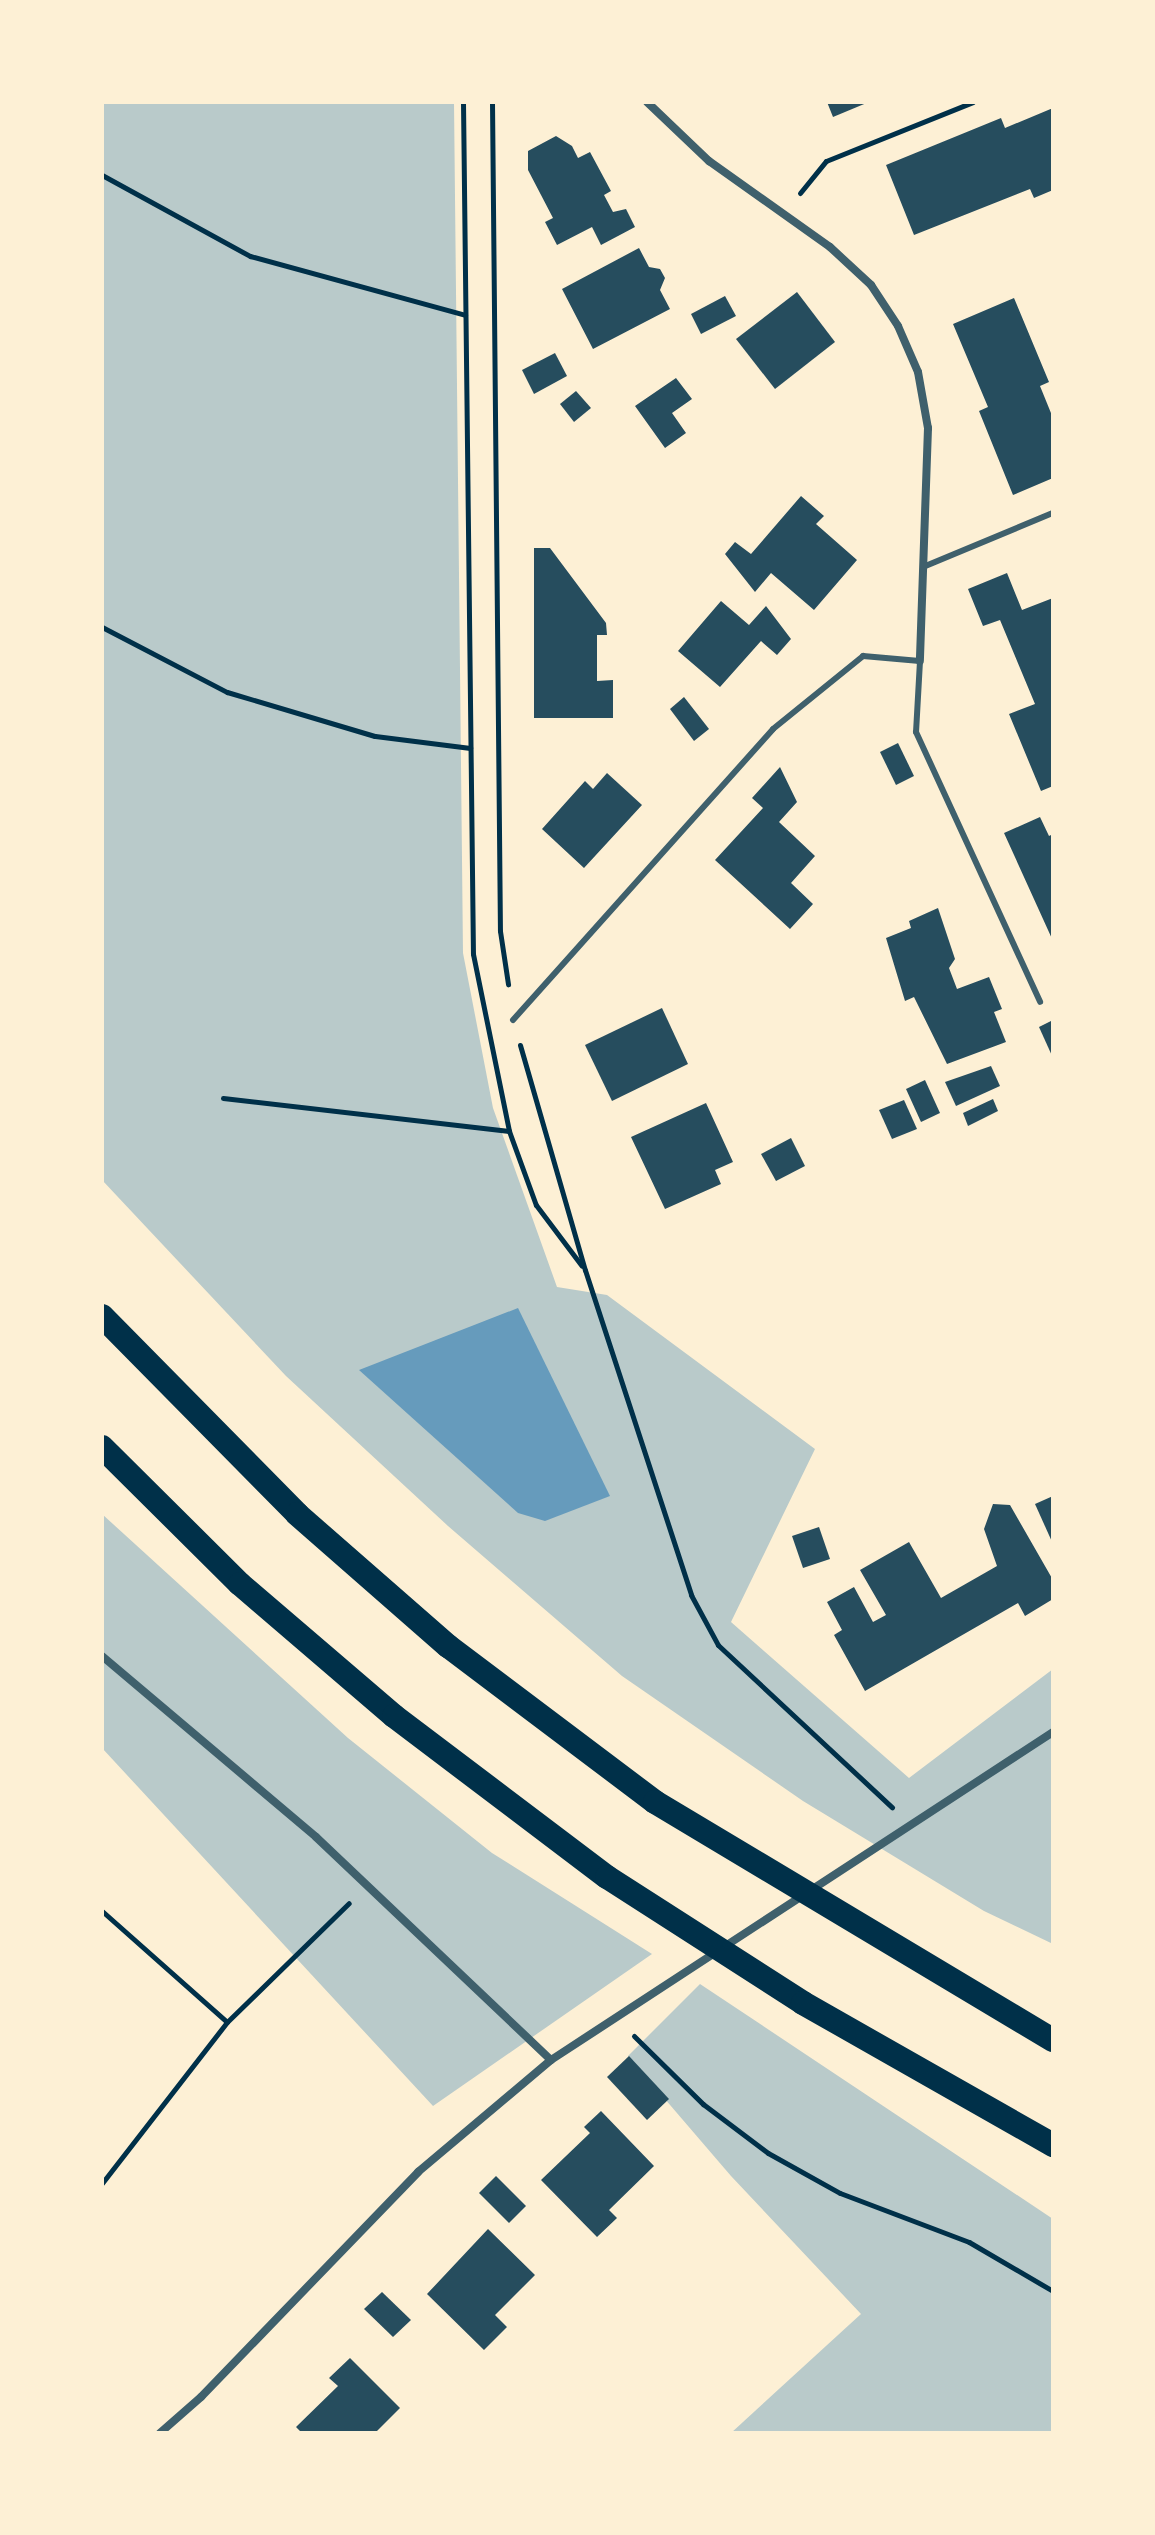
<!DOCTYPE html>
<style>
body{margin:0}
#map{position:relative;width:1155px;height:2535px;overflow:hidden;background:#fdf0d5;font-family:Cabin,sans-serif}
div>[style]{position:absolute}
.green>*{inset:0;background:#b9caca}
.water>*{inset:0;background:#669bbc}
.building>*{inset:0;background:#264d5e}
.path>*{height:5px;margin:-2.5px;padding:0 2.5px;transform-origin:2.5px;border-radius:2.5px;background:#003049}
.service>*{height:6px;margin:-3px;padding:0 3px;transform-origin:3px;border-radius:3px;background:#3f606c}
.minor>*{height:8px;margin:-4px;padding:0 4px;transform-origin:4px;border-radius:4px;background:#3f606c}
.motorway>*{height:24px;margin:-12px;padding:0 12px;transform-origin:12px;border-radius:12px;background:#003049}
span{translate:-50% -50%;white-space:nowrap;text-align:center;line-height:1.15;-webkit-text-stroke:6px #fdf0d5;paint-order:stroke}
.frame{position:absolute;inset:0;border:104px solid #fdf0d5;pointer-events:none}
</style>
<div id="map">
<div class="green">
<i style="clip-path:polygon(102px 102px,454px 102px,463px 953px,493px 1108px,557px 1287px,607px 1295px,815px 1449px,731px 1622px,909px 1778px,1053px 1669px,1053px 1944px,984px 1911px,803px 1801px,622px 1676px,448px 1526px,286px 1376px,102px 1180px)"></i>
<i style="clip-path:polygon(102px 1514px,348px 1738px,492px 1853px,652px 1954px,433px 2106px,102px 1748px)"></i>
<i style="clip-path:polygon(700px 1984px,1053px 2219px,1053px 2433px,731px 2433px,861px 2314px,731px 2176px,628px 2056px)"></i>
</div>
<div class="water">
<i style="clip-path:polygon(518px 1308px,610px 1496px,545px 1521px,518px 1513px,359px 1370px)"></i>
</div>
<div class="building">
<i style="clip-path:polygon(827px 102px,869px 102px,833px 117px)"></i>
<i style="clip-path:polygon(1053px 108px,1053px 190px,1034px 198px,1030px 189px,914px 235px,886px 165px,1001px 118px,1005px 128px)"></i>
<i style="clip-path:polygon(556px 136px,572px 146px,578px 158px,590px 152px,611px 191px,604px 195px,613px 212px,626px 209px,635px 227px,601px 245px,592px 227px,557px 245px,545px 222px,553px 218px,528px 170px,528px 151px)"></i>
<i style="clip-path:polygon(639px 248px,649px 267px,660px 269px,665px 278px,660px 290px,670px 309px,593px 349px,562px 289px)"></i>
<i style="clip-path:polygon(797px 292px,835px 342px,775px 389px,736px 339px)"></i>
<i style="clip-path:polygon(725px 296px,736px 316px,701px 334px,691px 314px)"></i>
<i style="clip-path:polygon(1014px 298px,1049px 382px,1040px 386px,1053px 418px,1053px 478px,1013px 495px,979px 411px,988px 407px,953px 324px)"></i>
<i style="clip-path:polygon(555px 353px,567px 376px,534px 394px,522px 370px)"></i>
<i style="clip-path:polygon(676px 378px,692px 399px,672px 413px,686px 433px,665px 448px,635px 406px)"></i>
<i style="clip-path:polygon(576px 391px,591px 408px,574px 422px,560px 404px)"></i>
<i style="clip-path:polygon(801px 496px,824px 516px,816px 524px,857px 560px,814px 610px,771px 573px,755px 592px,725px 554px,735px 542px,751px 554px)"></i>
<i style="clip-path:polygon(534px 548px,550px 548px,606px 623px,607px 635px,597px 635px,597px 681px,613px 680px,613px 718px,534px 718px)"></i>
<i style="clip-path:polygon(1007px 573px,1022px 610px,1053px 598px,1053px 786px,1041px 791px,1009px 714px,1035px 704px,1000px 620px,983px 626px,968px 589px)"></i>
<i style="clip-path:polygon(721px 601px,749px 625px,766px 606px,791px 639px,777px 655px,761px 641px,720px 687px,678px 651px)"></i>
<i style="clip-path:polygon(684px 697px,709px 729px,694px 741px,670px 709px)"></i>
<i style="clip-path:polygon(898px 743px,914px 776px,896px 785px,880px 752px)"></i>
<i style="clip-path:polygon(780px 767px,797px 802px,779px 822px,815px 856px,791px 883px,813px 904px,790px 929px,715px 860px,763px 808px,752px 798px)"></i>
<i style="clip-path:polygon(607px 773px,642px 805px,584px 868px,542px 829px,585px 781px,593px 789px)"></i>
<i style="clip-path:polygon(1040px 817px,1049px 836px,1053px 834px,1053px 941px,1004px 833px)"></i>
<i style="clip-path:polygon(938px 908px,955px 959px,949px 968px,957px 989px,989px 977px,1002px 1009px,994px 1012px,1006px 1042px,947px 1064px,914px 997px,905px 1001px,886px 938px,911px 928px,909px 921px)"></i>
<i style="clip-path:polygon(662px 1008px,688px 1064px,612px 1101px,585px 1045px)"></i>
<i style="clip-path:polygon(1053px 1020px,1053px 1058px,1039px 1027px)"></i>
<i style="clip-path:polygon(991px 1066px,1000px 1086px,956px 1106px,945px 1082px)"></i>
<i style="clip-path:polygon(925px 1080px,940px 1113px,921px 1122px,906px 1089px)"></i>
<i style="clip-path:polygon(993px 1099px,998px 1111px,968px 1126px,963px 1113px)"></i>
<i style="clip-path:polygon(904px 1100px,917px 1129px,892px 1139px,879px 1110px)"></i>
<i style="clip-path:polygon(706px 1103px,733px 1162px,715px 1170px,721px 1184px,665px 1209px,631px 1137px)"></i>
<i style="clip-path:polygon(791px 1138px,805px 1166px,776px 1181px,761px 1154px)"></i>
<i style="clip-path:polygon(1053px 1496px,1053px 1544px,1035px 1504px)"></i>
<i style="clip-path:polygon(993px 1504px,1010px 1505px,1053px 1580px,1053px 1599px,1025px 1616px,1018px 1603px,865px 1691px,834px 1635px,842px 1630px,827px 1602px,854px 1587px,873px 1622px,886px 1615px,860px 1570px,909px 1542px,941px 1598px,997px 1566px,984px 1529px)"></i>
<i style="clip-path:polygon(819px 1527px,830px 1559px,803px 1568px,792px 1536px)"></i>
<i style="clip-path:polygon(629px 2056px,669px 2099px,647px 2120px,607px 2077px)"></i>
<i style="clip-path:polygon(601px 2111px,654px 2166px,609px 2210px,617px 2218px,597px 2237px,541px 2180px,590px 2133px,584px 2127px)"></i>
<i style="clip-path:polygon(496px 2176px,526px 2206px,509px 2223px,479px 2193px)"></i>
<i style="clip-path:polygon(488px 2229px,535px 2275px,495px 2315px,507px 2327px,484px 2350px,427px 2294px)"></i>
<i style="clip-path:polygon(382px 2292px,411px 2320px,393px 2337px,364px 2309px)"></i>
<i style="clip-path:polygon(350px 2358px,400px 2408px,375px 2433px,302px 2433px,296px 2427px,338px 2386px,329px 2378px)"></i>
</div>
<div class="path">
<i style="left:463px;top:102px;width:852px;rotate:89.33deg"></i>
<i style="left:473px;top:954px;width:181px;rotate:78.5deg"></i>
<i style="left:509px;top:1131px;width:79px;rotate:70deg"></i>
<i style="left:536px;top:1205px;width:76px;rotate:53deg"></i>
<i style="left:492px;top:102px;width:829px;rotate:89.45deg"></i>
<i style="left:500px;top:931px;width:54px;rotate:81.4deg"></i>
<i style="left:102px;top:175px;width:169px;rotate:28.7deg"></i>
<i style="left:250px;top:256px;width:223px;rotate:15.3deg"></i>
<i style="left:800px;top:193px;width:41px;rotate:-50.9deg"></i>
<i style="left:826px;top:161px;width:158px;rotate:-21.9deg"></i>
<i style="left:102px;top:627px;width:141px;rotate:27.5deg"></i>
<i style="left:227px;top:692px;width:154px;rotate:16.6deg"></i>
<i style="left:375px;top:736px;width:96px;rotate:7.2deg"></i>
<i style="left:520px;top:1045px;width:234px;rotate:73.9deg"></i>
<i style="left:585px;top:1270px;width:342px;rotate:71.9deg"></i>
<i style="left:691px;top:1595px;width:57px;rotate:61.6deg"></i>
<i style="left:718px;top:1645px;width:238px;rotate:43deg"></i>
<i style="left:223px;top:1098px;width:288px;rotate:6.6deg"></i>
<i style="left:102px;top:1911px;width:167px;rotate:41.6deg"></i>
<i style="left:227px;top:2022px;width:204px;rotate:127.8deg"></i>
<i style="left:227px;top:2022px;width:170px;rotate:-44.3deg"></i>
<i style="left:634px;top:2036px;width:97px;rotate:44.6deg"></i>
<i style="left:703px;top:2104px;width:81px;rotate:37deg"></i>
<i style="left:768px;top:2153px;width:82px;rotate:29.1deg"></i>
<i style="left:840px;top:2193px;width:138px;rotate:20.8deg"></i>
<i style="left:969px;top:2242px;width:97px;rotate:30.3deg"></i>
</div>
<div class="service">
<i style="left:923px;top:567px;width:141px;rotate:-22.6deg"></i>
<i style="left:513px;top:1020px;width:390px;rotate:-48.2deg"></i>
<i style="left:773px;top:729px;width:116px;rotate:-39deg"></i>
<i style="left:863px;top:656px;width:57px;rotate:5deg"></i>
<i style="left:920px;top:661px;width:71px;rotate:93.2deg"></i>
<i style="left:916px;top:732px;width:297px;rotate:65.3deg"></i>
</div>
<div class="minor">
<i style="left:647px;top:102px;width:86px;rotate:43.6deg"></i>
<i style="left:709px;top:161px;width:148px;rotate:35.4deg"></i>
<i style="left:830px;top:247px;width:56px;rotate:42.8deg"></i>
<i style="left:871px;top:285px;width:49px;rotate:56.6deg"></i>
<i style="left:898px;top:326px;width:50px;rotate:66.5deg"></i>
<i style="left:918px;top:372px;width:57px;rotate:79.9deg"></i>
<i style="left:928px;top:428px;width:233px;rotate:92deg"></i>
<i style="left:102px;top:1656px;width:280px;rotate:40.2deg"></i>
<i style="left:316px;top:1837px;width:324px;rotate:43.5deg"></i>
<i style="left:160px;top:2433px;width:55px;rotate:-41.3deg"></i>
<i style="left:201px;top:2397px;width:313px;rotate:-46deg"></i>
<i style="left:418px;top:2172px;width:174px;rotate:-40.1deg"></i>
<i style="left:551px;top:2060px;width:600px;rotate:-33.16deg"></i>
</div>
<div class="motorway">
<i style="left:102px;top:1316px;width:278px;rotate:45.4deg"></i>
<i style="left:297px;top:1514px;width:201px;rotate:41.2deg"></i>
<i style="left:448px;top:1646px;width:259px;rotate:37deg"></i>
<i style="left:655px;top:1802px;width:464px;rotate:30.9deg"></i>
<i style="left:102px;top:1447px;width:194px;rotate:44.8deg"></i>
<i style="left:240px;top:1584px;width:203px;rotate:40.6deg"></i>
<i style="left:394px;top:1716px;width:267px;rotate:37.1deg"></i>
<i style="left:607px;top:1877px;width:233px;rotate:32.7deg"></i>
<i style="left:803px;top:2003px;width:288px;rotate:29.6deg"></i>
</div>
<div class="frame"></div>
</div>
